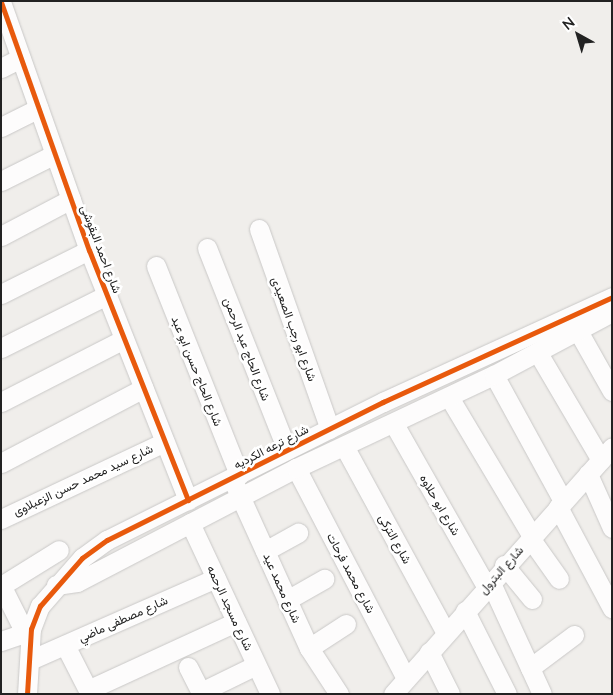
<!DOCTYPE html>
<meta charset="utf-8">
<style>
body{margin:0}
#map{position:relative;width:613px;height:695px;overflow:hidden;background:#f0eeeb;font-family:Lato,Vazirmatn,sans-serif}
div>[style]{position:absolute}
.roads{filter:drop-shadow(0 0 1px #c9c8c7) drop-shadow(0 0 1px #c9c8c7)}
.minor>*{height:19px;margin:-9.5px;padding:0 9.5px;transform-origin:9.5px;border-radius:9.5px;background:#fdfcfc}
.cycleway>*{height:5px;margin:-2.5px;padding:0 2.5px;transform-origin:2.5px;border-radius:2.5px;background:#e8590c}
span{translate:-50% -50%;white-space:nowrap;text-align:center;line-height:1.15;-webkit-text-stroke:5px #fff;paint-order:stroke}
.street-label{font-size:12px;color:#222}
.frame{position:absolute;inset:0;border:2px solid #222;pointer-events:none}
.north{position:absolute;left:553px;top:10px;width:50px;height:50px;-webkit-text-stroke:4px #fff;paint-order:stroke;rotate:321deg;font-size:14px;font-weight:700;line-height:20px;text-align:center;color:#222}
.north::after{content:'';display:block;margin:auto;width:18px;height:22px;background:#222;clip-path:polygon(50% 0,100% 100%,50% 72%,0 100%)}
</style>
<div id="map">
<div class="roads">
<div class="minor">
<i style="left:1px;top:2px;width:263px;rotate:70.5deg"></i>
<i style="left:89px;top:250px;width:269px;rotate:68.4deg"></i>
<i style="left:1px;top:68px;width:22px;rotate:-27deg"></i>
<i style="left:1px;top:127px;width:42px;rotate:-26.6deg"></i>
<i style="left:1px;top:181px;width:60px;rotate:-26.6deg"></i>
<i style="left:259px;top:229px;width:212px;rotate:70.5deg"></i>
<i style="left:1px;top:236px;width:79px;rotate:-27.9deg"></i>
<i style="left:207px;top:248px;width:217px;rotate:68.4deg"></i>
<i style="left:156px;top:266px;width:225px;rotate:68.3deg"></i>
<i style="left:1px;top:294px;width:98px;rotate:-26.6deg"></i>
<i style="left:578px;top:331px;width:69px;rotate:60.5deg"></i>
<i style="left:1px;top:348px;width:119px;rotate:-26.6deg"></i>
<i style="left:538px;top:353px;width:124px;rotate:59.5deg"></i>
<i style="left:494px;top:375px;width:144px;rotate:61.3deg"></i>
<i style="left:449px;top:397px;width:162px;rotate:59.2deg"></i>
<i style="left:1px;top:402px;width:138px;rotate:-27.1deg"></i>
<i style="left:394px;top:424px;width:186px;rotate:60.4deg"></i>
<i style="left:344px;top:446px;width:213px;rotate:61.4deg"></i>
<i style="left:1px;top:463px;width:161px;rotate:-27.7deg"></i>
<i style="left:296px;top:468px;width:237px;rotate:62.4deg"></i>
<i style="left:588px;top:474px;width:59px;rotate:66deg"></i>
<i style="left:235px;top:485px;width:179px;rotate:65.6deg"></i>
<i style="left:309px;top:648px;width:55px;rotate:56.9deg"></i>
<i style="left:558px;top:507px;width:115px;rotate:61.9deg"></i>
<i style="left:1px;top:519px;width:181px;rotate:-25.2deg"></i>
<i style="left:190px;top:523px;width:189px;rotate:64.9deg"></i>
<i style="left:530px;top:538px;width:50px;rotate:54.7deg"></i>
<i style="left:265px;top:551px;width:38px;rotate:-29deg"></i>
<i style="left:504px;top:565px;width:44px;rotate:50.5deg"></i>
<i style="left:490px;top:581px;width:124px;rotate:65.3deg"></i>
<i style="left:1px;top:585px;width:65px;rotate:63.4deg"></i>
<i style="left:56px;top:585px;width:21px;rotate:-8deg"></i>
<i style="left:77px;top:582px;width:247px;rotate:-27.5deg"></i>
<i style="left:296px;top:468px;width:219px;rotate:-25.2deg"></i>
<i style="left:494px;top:375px;width:134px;rotate:-28.1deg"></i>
<i style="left:1px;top:586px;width:68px;rotate:-31.8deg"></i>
<i style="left:287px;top:600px;width:43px;rotate:-29.6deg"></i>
<i style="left:465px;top:611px;width:93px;rotate:63.2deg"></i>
<i style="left:1px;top:641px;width:24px;rotate:-19deg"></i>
<i style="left:65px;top:645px;width:55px;rotate:63deg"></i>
<i style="left:309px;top:648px;width:44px;rotate:-33deg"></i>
<i style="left:429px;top:652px;width:47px;rotate:63.4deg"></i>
<i style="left:30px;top:660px;width:203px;rotate:-23.8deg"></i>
<i style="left:188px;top:667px;width:30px;rotate:63deg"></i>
<i style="left:530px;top:668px;width:55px;rotate:-36.9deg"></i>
<i style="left:88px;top:690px;width:163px;rotate:-24.7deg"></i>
<i style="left:201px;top:692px;width:61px;rotate:-26.1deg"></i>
<i style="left:27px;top:694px;width:65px;rotate:-86.5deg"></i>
<i style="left:31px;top:629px;width:25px;rotate:-69deg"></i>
<i style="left:40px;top:606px;width:64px;rotate:-48.8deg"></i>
<i style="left:82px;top:558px;width:31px;rotate:-36deg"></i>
<i style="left:107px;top:540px;width:309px;rotate:-26.6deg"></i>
<i style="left:383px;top:402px;width:252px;rotate:-24.6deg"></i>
<i style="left:393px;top:694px;width:330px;rotate:-48.4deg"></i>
</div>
</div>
<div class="cycleway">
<i style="left:1px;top:2px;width:263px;rotate:70.5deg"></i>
<i style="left:89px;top:250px;width:269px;rotate:68.4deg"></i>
<i style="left:27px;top:694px;width:65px;rotate:-86.5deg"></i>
<i style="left:31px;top:629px;width:25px;rotate:-69deg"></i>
<i style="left:40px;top:606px;width:64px;rotate:-48.8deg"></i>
<i style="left:82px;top:558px;width:31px;rotate:-36deg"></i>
<i style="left:107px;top:540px;width:309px;rotate:-26.6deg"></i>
<i style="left:383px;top:402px;width:252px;rotate:-24.6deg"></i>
</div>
<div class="street-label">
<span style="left:101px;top:249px;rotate:69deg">شارع احمد البقوشى</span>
<span style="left:294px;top:329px;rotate:70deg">شارع ابو رجب الصعيدى</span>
<span style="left:247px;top:349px;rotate:69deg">شارع الحاج عبد الرحمن</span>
<span style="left:197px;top:371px;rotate:68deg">شارع الحاج حسن ابو عبد</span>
<span style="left:271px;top:447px;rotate:-27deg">شارع ترعه الكرديه</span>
<span style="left:83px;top:480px;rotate:-25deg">شارع سيد محمد حسن الزعبلاوى</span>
<span style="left:440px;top:505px;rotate:60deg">شارع ابو حلاوه</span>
<span style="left:395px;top:539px;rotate:61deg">شارع التركى</span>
<span style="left:501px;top:570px;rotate:-48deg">شارع البترول</span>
<span style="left:351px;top:573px;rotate:62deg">شارع محمد فرحات</span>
<span style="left:282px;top:588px;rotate:66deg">شارع محمد عيد</span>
<span style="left:230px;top:608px;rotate:65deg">شارع مسجد الرحمه</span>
<span style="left:123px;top:619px;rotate:-24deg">شارع مصطفى ماضي</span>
</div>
<div class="frame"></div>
<div class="north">N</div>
</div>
